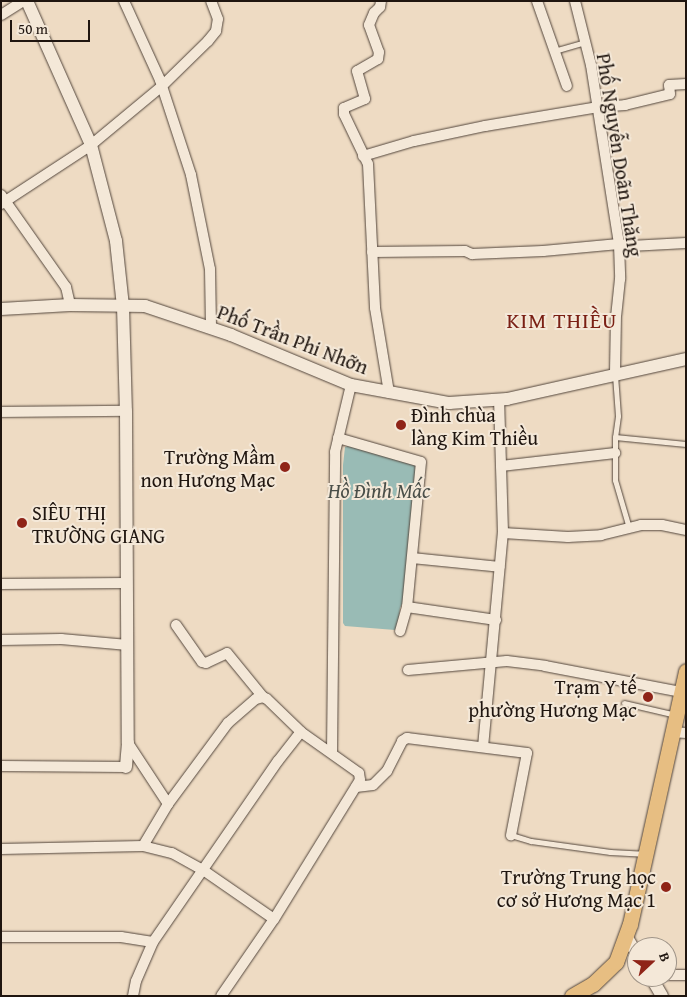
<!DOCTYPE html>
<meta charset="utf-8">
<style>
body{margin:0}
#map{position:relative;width:687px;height:997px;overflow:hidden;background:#eedbc3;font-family:"Gentium Book Plus",serif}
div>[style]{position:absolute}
.water>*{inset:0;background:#99bbb5}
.roads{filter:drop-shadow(0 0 1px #53463c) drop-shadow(0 0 1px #53463c)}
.service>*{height:5px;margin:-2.5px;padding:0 2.5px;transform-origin:2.5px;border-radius:2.5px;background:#f4e8d8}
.minor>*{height:10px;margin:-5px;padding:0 5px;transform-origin:5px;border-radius:5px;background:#f4e8d8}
.tertiary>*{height:12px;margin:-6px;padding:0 6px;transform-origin:6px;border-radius:6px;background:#f4e8d8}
.primary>*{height:15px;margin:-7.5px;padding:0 7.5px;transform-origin:7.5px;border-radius:7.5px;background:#e7be82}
.dots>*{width:14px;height:14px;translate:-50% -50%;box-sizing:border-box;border:2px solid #f4e8d8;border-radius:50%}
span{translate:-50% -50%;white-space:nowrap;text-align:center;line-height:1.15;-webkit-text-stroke:4px #f4e8d8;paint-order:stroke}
.street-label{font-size:20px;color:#1f150f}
.poi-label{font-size:20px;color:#1f150f}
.left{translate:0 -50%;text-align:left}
.right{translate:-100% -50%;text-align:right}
.water-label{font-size:21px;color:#4a4f49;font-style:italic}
.quarter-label{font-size:22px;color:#7a1f14;letter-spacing:1px}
.frame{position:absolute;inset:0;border:2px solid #1f150f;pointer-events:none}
.north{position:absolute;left:627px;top:937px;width:50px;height:50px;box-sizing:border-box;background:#f4e8d8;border:1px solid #9f9488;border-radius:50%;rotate:69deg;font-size:14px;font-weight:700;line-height:20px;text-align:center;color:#1f150f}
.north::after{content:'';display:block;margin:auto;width:18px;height:22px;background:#8f2418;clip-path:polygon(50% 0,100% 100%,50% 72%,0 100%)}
.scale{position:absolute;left:10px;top:20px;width:80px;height:22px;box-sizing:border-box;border:2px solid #1f150f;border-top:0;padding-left:6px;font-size:15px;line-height:18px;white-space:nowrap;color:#1f150f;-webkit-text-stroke:4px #f4e8d8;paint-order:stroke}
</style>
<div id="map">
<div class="water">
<i style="clip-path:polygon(348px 446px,416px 464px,403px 602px,400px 608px,398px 628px,395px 630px,345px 626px,343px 623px,343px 465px,345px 447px)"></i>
</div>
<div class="roads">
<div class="service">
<i style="left:554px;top:51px;width:32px;rotate:-16deg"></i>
<i style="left:615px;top:375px;width:41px;rotate:85.8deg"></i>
<i style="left:618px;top:416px;width:21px;rotate:98deg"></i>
<i style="left:615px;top:437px;width:71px;rotate:5.6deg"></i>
<i style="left:615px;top:437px;width:43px;rotate:90deg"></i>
<i style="left:615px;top:480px;width:50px;rotate:73.7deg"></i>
<i style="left:624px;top:703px;width:53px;rotate:13deg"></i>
<i style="left:511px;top:835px;width:21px;rotate:17deg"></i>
<i style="left:531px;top:841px;width:80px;rotate:7.9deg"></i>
<i style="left:610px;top:852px;width:33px;rotate:3deg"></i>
</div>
<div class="minor">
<i style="left:124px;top:1px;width:87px;rotate:65.5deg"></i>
<i style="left:160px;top:80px;width:100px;rotate:71.9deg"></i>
<i style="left:191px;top:175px;width:96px;rotate:78.6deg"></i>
<i style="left:210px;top:269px;width:58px;rotate:89deg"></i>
<i style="left:381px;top:1px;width:6px;rotate:99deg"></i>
<i style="left:380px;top:7px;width:8px;rotate:135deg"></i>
<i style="left:374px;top:13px;width:13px;rotate:113deg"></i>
<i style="left:369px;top:25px;width:29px;rotate:70deg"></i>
<i style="left:379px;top:52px;width:7px;rotate:98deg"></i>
<i style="left:378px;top:59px;width:24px;rotate:150deg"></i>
<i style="left:357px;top:71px;width:29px;rotate:74deg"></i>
<i style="left:365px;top:99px;width:23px;rotate:157deg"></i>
<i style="left:344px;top:108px;width:6px;rotate:90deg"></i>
<i style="left:344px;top:114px;width:55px;rotate:64.4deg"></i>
<i style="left:368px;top:164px;width:144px;rotate:87.2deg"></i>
<i style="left:375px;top:308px;width:86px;rotate:80.6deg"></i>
<i style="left:537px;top:1px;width:90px;rotate:70.6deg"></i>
<i style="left:575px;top:1px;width:66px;rotate:76deg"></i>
<i style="left:591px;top:65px;width:181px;rotate:81.1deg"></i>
<i style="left:619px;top:244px;width:35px;rotate:88deg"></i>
<i style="left:620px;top:279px;width:36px;rotate:96deg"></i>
<i style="left:616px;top:315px;width:60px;rotate:91deg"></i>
<i style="left:1px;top:15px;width:26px;rotate:-32deg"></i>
<i style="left:363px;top:156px;width:53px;rotate:-16.4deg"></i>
<i style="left:414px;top:141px;width:73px;rotate:-11.9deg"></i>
<i style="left:485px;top:126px;width:115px;rotate:-9.5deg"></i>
<i style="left:598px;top:107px;width:27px;rotate:-4deg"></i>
<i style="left:625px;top:105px;width:46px;rotate:-13.7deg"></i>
<i style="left:670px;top:94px;width:9px;rotate:-96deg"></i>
<i style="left:669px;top:85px;width:17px;rotate:-3deg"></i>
<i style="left:1px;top:195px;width:113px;rotate:54.8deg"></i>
<i style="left:66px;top:287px;width:18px;rotate:77deg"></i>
<i style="left:1px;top:204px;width:108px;rotate:-33.2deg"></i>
<i style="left:91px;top:145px;width:92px;rotate:-39.7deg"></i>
<i style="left:162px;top:86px;width:64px;rotate:-44.4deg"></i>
<i style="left:208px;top:41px;width:13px;rotate:-51deg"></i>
<i style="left:216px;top:31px;width:12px;rotate:-81deg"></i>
<i style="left:218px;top:19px;width:19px;rotate:-111deg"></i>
<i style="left:372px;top:252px;width:93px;rotate:-0.6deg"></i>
<i style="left:465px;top:251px;width:8px;rotate:23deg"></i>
<i style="left:472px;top:254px;width:71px;rotate:-2.4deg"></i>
<i style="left:543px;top:251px;width:76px;rotate:-5.3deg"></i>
<i style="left:619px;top:244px;width:11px;rotate:10deg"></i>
<i style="left:630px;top:246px;width:56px;rotate:-3.1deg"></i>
<i style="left:1px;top:412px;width:125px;rotate:-0.5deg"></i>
<i style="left:338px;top:438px;width:86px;rotate:16.1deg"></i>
<i style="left:421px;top:462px;width:146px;rotate:95.5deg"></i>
<i style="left:407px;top:607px;width:25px;rotate:106deg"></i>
<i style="left:501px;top:466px;width:115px;rotate:-6.5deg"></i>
<i style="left:503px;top:533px;width:65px;rotate:3.5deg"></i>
<i style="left:568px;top:537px;width:33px;rotate:-3deg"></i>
<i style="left:601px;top:535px;width:41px;rotate:-14deg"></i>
<i style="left:641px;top:525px;width:21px"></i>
<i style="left:662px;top:525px;width:25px;rotate:12deg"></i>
<i style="left:412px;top:558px;width:88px;rotate:5.8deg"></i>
<i style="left:1px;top:584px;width:125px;rotate:-0.5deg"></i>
<i style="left:407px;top:607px;width:90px;rotate:8.3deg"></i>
<i style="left:176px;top:625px;width:45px;rotate:54.9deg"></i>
<i style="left:202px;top:662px;width:4px;rotate:14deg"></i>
<i style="left:206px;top:663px;width:23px;rotate:-25deg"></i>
<i style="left:227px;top:653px;width:57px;rotate:50.7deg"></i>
<i style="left:1px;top:640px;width:60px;rotate:-1deg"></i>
<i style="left:61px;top:639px;width:67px;rotate:5.1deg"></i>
<i style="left:408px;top:670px;width:99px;rotate:-5.2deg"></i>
<i style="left:507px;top:661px;width:38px;rotate:7deg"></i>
<i style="left:545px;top:666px;width:138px;rotate:10.8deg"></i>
<i style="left:672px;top:732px;width:14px;rotate:4deg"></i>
<i style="left:128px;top:743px;width:73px;rotate:56.7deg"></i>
<i style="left:483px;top:747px;width:215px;rotate:-84.7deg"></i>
<i style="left:503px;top:533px;width:133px;rotate:-91.7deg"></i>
<i style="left:332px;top:753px;width:301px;rotate:-89.4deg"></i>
<i style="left:335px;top:452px;width:69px;rotate:-76.6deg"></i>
<i style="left:1px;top:766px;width:125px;rotate:0.5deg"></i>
<i style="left:356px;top:787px;width:17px;rotate:-7deg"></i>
<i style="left:373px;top:785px;width:20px;rotate:-45deg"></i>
<i style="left:387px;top:771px;width:34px;rotate:-63deg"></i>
<i style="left:402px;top:741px;width:6px;rotate:-31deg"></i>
<i style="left:407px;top:738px;width:121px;rotate:7.1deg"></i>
<i style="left:527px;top:753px;width:84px;rotate:101deg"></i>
<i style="left:143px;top:846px;width:49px;rotate:-59.2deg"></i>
<i style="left:168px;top:804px;width:101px;rotate:-53.5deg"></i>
<i style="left:228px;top:723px;width:37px;rotate:-41deg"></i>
<i style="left:256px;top:699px;width:7px;rotate:-16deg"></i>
<i style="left:263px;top:697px;width:4px;rotate:27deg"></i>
<i style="left:267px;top:699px;width:47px;rotate:44.1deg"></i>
<i style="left:301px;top:732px;width:71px;rotate:35.3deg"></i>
<i style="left:359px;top:773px;width:7px;rotate:82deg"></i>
<i style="left:360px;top:780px;width:163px;rotate:121.7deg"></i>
<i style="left:274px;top:919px;width:93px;rotate:124.5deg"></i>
<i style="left:1px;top:849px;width:142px;rotate:-1.2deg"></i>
<i style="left:143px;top:846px;width:30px;rotate:14deg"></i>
<i style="left:172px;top:853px;width:35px;rotate:29deg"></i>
<i style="left:203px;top:870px;width:86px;rotate:34.6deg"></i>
<i style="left:1px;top:937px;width:120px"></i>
<i style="left:121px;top:937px;width:32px;rotate:9deg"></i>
<i style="left:667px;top:975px;width:19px"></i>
<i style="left:133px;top:996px;width:15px;rotate:-79deg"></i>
<i style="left:136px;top:981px;width:43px;rotate:-66.4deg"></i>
<i style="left:153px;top:942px;width:220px;rotate:-55.4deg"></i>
<i style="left:278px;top:761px;width:37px;rotate:-52deg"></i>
</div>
<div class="tertiary">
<i style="left:27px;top:1px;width:158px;rotate:66deg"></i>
<i style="left:91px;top:145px;width:99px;rotate:75.4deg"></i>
<i style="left:116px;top:241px;width:65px;rotate:83.9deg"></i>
<i style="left:123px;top:306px;width:105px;rotate:88.4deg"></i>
<i style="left:126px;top:411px;width:332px;rotate:89.7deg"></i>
<i style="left:128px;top:743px;width:24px;rotate:95deg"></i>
<i style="left:1px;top:309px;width:69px;rotate:-3.3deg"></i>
<i style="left:70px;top:305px;width:75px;rotate:0.8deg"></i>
<i style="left:145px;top:306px;width:91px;rotate:18.6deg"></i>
<i style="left:231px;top:335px;width:130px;rotate:22.6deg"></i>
<i style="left:351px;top:385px;width:100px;rotate:10.4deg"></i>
<i style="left:449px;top:403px;width:58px;rotate:-3.9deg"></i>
<i style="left:507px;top:399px;width:183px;rotate:-12.6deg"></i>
<i style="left:626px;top:936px;width:21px;rotate:59deg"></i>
<i style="left:651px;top:977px;width:22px;rotate:60deg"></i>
</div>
<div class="primary">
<i style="left:572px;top:996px;width:24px;rotate:-30deg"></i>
<i style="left:593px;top:984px;width:32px;rotate:-44deg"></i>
<i style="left:616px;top:962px;width:40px;rotate:-69.8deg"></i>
<i style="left:630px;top:924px;width:259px;rotate:-77.5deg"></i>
</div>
</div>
<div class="dots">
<i style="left:401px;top:425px;background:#8f2418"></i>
<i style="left:285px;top:467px;background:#8f2418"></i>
<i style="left:22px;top:523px;background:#8f2418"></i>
<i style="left:648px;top:697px;background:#8f2418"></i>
<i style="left:666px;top:887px;background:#8f2418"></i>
</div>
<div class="street-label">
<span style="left:620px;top:155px;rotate:81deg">Phố Nguyễn Doãn Thăng</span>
<span style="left:293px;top:339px;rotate:21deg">Phố Trần Phi Nhỡn</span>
</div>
<div class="poi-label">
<span class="left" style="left:411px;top:426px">Đình chùa<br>làng Kim Thiều</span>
<span class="right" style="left:275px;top:468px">Trường Mầm<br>non Hương Mạc</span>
<span class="left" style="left:32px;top:524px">SIÊU THỊ<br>TRƯỜNG GIANG</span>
<span class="right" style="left:637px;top:698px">Trạm Y tế<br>phường Hương Mạc</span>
<span class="right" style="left:656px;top:888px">Trường Trung học<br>cơ sở Hương Mạc 1</span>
</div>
<div class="water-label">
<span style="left:379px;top:491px">Hồ Đình Mấc</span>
</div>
<div class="quarter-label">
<span style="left:562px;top:321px">KIM THIỀU</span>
</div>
<div class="frame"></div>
<div class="north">B</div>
<div class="scale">50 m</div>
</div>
